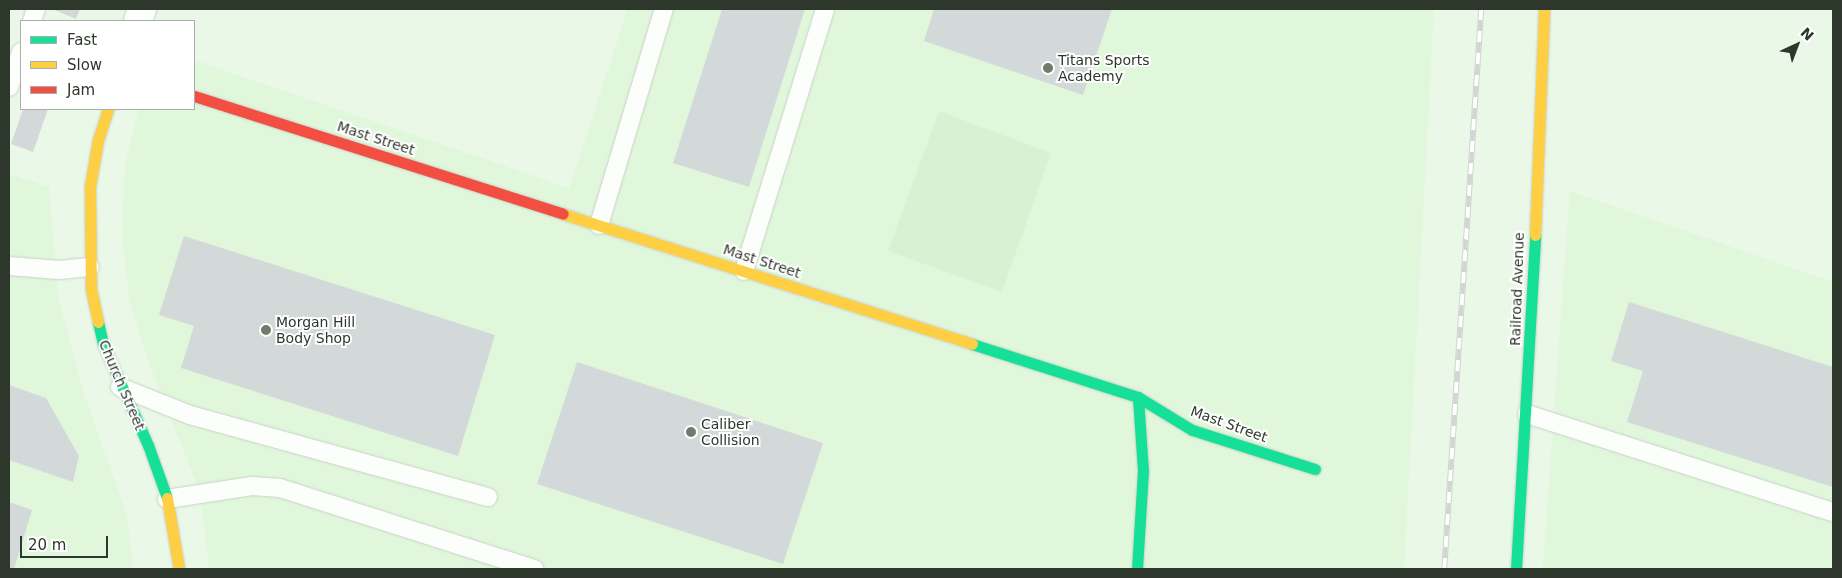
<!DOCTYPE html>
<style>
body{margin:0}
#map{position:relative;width:1842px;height:578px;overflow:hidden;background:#eaf8e7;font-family:"DejaVu Sans",sans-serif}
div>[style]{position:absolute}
.built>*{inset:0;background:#e1f7dc}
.green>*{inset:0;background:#d8f1d3}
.building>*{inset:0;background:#d2d9d8}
.roads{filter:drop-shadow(0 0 1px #c8d3c6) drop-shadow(0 0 1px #c8d3c6)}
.lane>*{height:18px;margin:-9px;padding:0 9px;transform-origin:9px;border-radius:9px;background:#fcfefb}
.street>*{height:28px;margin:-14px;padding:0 14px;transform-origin:14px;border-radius:14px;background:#fcfefb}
.fast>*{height:11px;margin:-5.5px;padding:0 5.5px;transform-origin:5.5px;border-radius:5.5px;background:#16e098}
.slow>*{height:11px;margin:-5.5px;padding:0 5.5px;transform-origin:5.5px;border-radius:5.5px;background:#ffcf43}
.jam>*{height:11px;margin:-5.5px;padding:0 5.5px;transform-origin:5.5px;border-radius:5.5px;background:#f24e42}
.rail>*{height:5.5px;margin-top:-2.75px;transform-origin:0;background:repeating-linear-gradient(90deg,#fff 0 11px,#d2d6d2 0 22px);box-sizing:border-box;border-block:1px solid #d2d6d2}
.dots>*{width:14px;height:14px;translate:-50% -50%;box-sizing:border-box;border:2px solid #fff;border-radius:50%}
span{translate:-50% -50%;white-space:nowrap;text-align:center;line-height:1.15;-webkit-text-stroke:4px #fff;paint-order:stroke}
.poi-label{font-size:14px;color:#2e372c}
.left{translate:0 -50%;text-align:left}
.street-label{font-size:14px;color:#2e372c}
.frame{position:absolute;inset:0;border:10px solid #2e372c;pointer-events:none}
.legend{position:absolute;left:20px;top:20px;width:175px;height:90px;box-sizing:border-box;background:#fff;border:1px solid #abafab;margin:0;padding:6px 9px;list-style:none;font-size:15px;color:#2e372c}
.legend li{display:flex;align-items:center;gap:10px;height:25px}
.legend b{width:25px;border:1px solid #abafab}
.north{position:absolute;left:1772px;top:20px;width:50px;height:50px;-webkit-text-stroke:4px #fff;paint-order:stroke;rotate:43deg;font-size:14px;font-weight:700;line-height:20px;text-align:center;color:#2e372c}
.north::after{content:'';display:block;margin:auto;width:18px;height:22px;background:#2e372c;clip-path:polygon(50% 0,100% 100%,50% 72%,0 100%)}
.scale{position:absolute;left:20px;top:536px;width:88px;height:22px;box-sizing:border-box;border:2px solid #2e372c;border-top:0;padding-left:6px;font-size:15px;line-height:18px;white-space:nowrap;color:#2e372c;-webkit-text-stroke:4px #fff;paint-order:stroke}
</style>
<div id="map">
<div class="built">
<i style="clip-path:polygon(628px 9px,1434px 9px,1404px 569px,209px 569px,200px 492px,147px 358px,129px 298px,122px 235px,125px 165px,139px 109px,194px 109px,194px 60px,569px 188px)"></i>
<i style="clip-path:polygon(9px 174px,49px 187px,58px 296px,83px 391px,127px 516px,133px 569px,9px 569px)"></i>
<i style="clip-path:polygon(1570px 191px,1833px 282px,1833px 569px,1543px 569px)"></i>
</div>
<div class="green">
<i style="clip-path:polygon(939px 111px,1051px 153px,1002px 292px,888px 251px)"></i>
</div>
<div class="building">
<i style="clip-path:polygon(52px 9px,80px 9px,76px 19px)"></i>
<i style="clip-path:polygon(722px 9px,805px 9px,749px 187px,673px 163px)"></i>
<i style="clip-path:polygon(934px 9px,1112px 9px,1083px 95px,924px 41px)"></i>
<i style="clip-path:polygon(23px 109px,48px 109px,33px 152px,11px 144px)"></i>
<i style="clip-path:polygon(184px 236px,495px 335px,458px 456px,181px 368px,194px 326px,159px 315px)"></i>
<i style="clip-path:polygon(1629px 302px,1833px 367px,1833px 487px,1627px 422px,1643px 371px,1611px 361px)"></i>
<i style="clip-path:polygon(577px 362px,823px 443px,783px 564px,537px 484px)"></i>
<i style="clip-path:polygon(9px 385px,46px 398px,79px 456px,73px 482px,9px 460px)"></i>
<i style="clip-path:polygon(9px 502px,32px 510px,14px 569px,9px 569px)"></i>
</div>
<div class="roads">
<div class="lane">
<i style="left:32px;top:21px;width:13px;rotate:-72deg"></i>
<i style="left:9px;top:87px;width:37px;rotate:-71deg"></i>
<i style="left:599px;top:225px;width:226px;rotate:-73.3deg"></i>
<i style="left:9px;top:266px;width:51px;rotate:4.5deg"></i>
<i style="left:60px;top:270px;width:30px;rotate:-6deg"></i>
<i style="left:744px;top:271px;width:274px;rotate:-72.8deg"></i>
<i style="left:120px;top:387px;width:75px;rotate:21.8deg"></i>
<i style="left:190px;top:415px;width:309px;rotate:15.4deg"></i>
<i style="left:1527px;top:414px;width:321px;rotate:17.8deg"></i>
<i style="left:167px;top:499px;width:86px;rotate:-8.7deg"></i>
<i style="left:252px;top:486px;width:28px;rotate:4deg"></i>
<i style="left:280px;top:488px;width:267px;rotate:17.7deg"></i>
</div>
<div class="street">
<i style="left:138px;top:21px;width:13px;rotate:-72deg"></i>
</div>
<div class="fast">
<i style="left:98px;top:322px;width:23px;rotate:77deg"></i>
<i style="left:103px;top:344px;width:111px;rotate:66deg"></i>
<i style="left:148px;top:445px;width:56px;rotate:70.3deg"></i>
<i style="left:972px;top:344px;width:174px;rotate:17.7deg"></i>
<i style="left:1138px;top:397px;width:63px;rotate:31.4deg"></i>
<i style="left:1192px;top:430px;width:129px;rotate:17.6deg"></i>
<i style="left:1137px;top:569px;width:98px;rotate:-86.5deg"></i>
<i style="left:1143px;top:471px;width:74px;rotate:-93.9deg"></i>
<i style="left:1516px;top:569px;width:335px;rotate:-86.7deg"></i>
</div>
<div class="slow">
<i style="left:563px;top:214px;width:429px;rotate:17.6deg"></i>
<i style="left:1535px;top:235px;width:226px;rotate:-87.7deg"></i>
<i style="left:98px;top:322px;width:33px;rotate:-102deg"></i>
<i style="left:91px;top:290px;width:104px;rotate:-90.6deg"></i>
<i style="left:90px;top:186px;width:47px;rotate:-80.1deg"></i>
<i style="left:98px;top:140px;width:33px;rotate:-72deg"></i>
<i style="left:167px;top:498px;width:72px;rotate:80.4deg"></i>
</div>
<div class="jam">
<i style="left:194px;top:96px;width:387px;rotate:17.7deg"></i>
</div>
</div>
<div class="rail">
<i style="left:1444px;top:569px;width:561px;rotate:-86.22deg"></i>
</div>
<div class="dots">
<i style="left:1048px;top:68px;background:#707b6d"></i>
<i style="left:266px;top:330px;background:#707b6d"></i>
<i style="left:691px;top:432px;background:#707b6d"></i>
</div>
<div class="poi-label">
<span class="left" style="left:1058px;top:68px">Titans Sports<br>Academy</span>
<span class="left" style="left:276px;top:330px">Morgan Hill<br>Body Shop</span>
<span class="left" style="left:701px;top:432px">Caliber<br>Collision</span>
</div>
<div class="street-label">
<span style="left:376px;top:138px;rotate:18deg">Mast Street</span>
<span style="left:762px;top:261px;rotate:18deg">Mast Street</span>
<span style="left:1517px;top:289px;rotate:-88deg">Railroad Avenue</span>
<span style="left:122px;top:385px;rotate:67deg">Church Street</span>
<span style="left:1229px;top:424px;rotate:20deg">Mast Street</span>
</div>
<div class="frame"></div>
<ul class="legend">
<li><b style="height:6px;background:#16e098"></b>Fast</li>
<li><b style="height:6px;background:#ffcf43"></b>Slow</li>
<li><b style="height:6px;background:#f24e42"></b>Jam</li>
</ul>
<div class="north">N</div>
<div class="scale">20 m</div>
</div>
